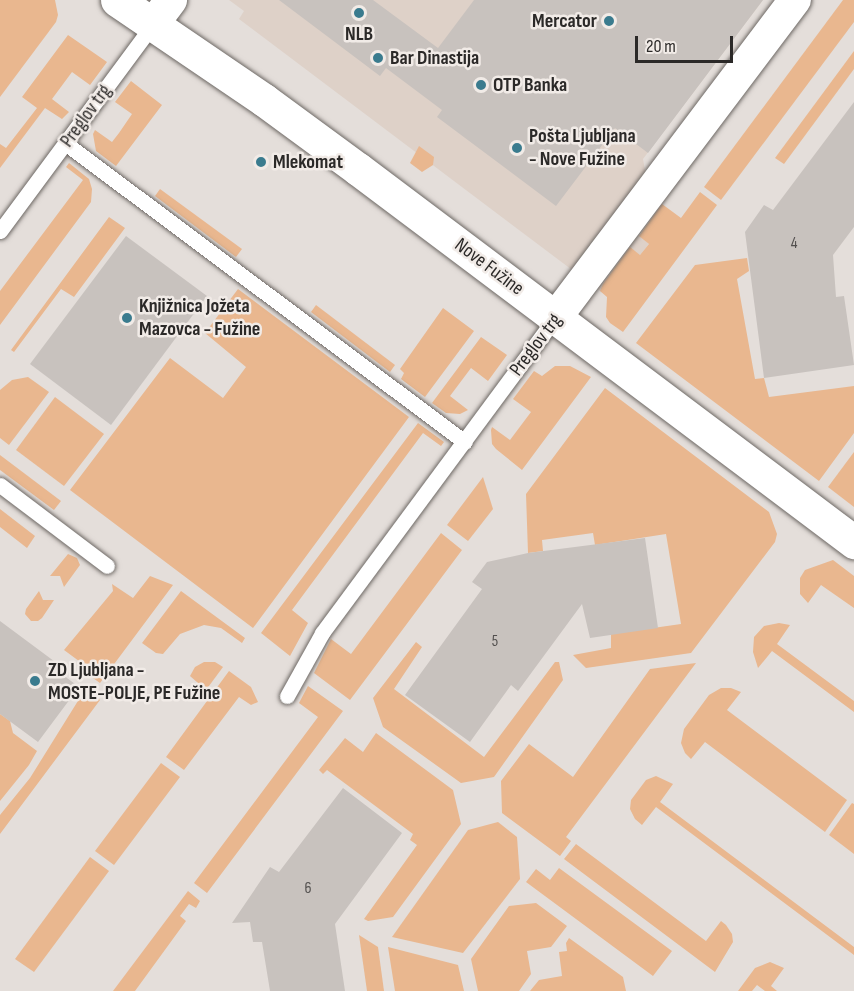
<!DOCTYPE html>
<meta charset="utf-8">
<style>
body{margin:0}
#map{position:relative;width:854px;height:991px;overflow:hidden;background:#e4deda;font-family:"Sofia Sans Condensed",sans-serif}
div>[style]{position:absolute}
.built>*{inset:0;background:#ded1c8}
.green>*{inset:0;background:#e9b78f}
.building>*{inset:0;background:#c8c2be}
.roads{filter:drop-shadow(0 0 2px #6d6864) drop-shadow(0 0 2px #6d6864)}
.lane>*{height:15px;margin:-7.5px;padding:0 7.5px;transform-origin:7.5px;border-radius:7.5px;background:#fff}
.street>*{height:32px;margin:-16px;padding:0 16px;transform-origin:16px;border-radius:16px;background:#fff}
.secondary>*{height:33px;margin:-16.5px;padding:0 16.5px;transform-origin:16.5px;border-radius:16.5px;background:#fff}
.dots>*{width:16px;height:16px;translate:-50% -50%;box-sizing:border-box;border:3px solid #f1ebe7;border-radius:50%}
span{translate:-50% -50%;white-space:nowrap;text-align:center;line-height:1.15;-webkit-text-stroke:5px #f1ebe7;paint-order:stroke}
.number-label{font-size:16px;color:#524f4e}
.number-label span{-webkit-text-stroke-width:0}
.poi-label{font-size:20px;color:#2b2928;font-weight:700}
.right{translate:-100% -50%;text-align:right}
.left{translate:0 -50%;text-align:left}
.street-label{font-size:20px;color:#2b2928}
.scale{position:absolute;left:635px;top:36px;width:98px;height:27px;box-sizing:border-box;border:3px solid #2b2928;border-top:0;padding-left:8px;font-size:18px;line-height:21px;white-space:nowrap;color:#2b2928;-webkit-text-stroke:4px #f1ebe7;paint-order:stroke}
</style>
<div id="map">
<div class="built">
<i style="clip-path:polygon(229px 0,763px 0,643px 159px,649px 193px,662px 204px,639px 235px,649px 244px,640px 255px,630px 248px,600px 291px,239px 19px,244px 11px)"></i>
</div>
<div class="green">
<i style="clip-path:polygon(0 0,55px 0,58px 15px,56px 22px,0 97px)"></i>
<i style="clip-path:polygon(843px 0,854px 0,854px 22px,721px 200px,704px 187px)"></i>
<i style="clip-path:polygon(68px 35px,107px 62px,90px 85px,72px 72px,52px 99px,69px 112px,62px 119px,45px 108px,0 168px,0 144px,6px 148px,37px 108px,22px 97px)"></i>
<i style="clip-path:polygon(854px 51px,854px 69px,784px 164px,775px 158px)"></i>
<i style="clip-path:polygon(131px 81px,162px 105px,116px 166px,96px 151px,93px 134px,95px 130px,112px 142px,119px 133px,132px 114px,115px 102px)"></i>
<i style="clip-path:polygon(419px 146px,434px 157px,433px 165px,422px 172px,410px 163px)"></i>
<i style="clip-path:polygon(69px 163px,89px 179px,92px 189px,91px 202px,0 325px,0 291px,83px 180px,66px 167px)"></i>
<i style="clip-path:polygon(160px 189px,242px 249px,236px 257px,155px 196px)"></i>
<i style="clip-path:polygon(700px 192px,717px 205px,623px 332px,610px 323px,606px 317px,607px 297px,600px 291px,603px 284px,630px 247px,640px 255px,649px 244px,639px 236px,662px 204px,681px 218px)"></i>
<i style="clip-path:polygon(109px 217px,125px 228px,74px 297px,61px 289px,14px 352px,11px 350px)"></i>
<i style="clip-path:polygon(747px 258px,749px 271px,737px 279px,755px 379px,764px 378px,769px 397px,854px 386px,854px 433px,819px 481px,636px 343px,695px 265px)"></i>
<i style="clip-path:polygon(238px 289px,409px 417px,253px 628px,70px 490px,170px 358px,223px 398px,246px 367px,205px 333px)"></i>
<i style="clip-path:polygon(316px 305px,395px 365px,390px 372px,311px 312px)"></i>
<i style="clip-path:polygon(443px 308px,474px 331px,425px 397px,401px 379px,404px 373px,400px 369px)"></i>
<i style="clip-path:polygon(481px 337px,507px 355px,488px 381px,471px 368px,450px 396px,468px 410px,460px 414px,446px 413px,432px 403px)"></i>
<i style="clip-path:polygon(555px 366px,570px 366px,591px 377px,522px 470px,496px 449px,492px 444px,491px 430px,492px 427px,510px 440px,531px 412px,513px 399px,534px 371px,542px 376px)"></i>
<i style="clip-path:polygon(28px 377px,49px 392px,9px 445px,0 438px,0 390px,12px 380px)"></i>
<i style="clip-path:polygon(605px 388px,769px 512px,777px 534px,775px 542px,691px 653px,586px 668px,573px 655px,611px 648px,611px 634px,681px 624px,666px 534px,595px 545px,593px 533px,542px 540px,543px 551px,528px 553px,526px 494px)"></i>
<i style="clip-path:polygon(55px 397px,104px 434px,64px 486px,16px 450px)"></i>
<i style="clip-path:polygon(418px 423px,444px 442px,441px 446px,423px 433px,292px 610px,308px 623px,290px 656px,261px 633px)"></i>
<i style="clip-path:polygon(854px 452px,854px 507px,828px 487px)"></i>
<i style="clip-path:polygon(0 455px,61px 501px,54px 510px,0 470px)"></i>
<i style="clip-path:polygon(483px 477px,493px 509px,468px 541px,447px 525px)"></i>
<i style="clip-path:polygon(0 509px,35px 536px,27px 548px,0 527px)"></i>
<i style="clip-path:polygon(441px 533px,462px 550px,350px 700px,314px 673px,331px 639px,351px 654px)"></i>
<i style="clip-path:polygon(68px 554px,77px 558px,80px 565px,64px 587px,60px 576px,50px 576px)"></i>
<i style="clip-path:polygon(833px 560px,854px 576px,854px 608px,821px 585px,808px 603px,800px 594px,800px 578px,805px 570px)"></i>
<i style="clip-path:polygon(150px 576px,173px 585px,100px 683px,80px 669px,83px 664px,64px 650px,113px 591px,112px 584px,133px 598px)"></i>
<i style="clip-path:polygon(39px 591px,43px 600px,54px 600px,42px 618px,38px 621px,31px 621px,25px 614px,26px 609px)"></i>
<i style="clip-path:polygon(181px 591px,245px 638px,242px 643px,221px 628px,204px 625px,180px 634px,163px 654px,156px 653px,142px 643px)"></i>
<i style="clip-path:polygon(779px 623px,790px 625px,777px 644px,854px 701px,854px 712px,772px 651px,758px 668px,753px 652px,754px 637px,764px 626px)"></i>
<i style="clip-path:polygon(416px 642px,422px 647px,394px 689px,484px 757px,555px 662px,559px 662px,563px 680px,494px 777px,461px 783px,383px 727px,373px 698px)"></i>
<i style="clip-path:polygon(204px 662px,215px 662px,223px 667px,206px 690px,190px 676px,195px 667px)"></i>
<i style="clip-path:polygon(696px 663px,566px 837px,571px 841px,560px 856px,502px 813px,501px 781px,529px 744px,573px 777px,650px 669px)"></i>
<i style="clip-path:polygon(229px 671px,251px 687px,258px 702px,251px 705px,239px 697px,184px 770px,166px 757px)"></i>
<i style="clip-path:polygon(308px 686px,343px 711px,207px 893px,194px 883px,318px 717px,299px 703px)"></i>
<i style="clip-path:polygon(86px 688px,100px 700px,0 834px,0 815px,30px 778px)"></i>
<i style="clip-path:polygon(721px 688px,731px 688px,741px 692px,727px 710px,847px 800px,825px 832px,705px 742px,691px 759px,685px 753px,681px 743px,684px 729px,709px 695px)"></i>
<i style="clip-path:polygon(0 714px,10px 721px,13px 733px,37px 751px,29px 765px,0 801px)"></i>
<i style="clip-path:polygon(376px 733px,453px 790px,461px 824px,393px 917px,368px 921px,364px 919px,417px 845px,410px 840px,413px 834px,327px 770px,323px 774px,319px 770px,345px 738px,363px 752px)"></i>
<i style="clip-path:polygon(161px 763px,180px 777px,114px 865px,95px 851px)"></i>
<i style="clip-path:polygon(656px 776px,673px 784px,660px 802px,854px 947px,854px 955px,656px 807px,642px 825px,635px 819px,630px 809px,631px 800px,646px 780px)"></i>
<i style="clip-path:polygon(852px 803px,854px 804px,854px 854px,829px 835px)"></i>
<i style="clip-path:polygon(498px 822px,517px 837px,520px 879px,463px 953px,392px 937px,468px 830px)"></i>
<i style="clip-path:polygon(576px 844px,706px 941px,721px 921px,726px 925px,732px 934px,733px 942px,715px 972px,564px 859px)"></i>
<i style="clip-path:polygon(90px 857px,109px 871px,34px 972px,15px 959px)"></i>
<i style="clip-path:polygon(559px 868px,672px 951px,653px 976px,526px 882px,536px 869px,550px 880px)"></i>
<i style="clip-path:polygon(188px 891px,200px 901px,196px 908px,189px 904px,180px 916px,186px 921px,135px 991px,113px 991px)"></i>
<i style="clip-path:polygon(536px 903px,567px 926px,551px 947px,527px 951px,531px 974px,519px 991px,478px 991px,471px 959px,509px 906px)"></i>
<i style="clip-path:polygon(359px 935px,378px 947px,384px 991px,367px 991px)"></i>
<i style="clip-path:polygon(569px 938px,623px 977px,626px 991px,530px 991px,539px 980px,562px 976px,559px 952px,567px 951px,566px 943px)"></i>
<i style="clip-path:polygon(388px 947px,458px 965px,464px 991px,395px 991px)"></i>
<i style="clip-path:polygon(770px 962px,784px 968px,771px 986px,777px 991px,765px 991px,757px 985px,752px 991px,738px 991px,755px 968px)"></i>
</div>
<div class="building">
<i style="clip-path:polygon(279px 0,373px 0,438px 48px,474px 0,763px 0,648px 153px,615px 128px,556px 206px,437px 117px,442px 110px,386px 68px,380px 76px)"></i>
<i style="clip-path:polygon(854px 102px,854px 227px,833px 255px,836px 297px,844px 296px,854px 365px,764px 378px,745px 232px,764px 205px,773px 210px)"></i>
<i style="clip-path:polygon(126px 236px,207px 296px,111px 425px,30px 364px)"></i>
<i style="clip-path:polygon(645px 538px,658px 628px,590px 638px,582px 604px,518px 691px,511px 685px,470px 742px,405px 695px,482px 589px,472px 582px,487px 562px,528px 553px)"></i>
<i style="clip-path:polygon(0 621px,66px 670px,63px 675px,79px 687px,38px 742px,0 714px)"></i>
<i style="clip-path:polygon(343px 788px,402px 833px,335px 924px,345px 991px,270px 991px,262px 942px,253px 942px,250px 922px,232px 923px,270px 867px,279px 872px)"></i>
</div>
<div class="roads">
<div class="lane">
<i style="left:65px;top:143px;width:499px;rotate:36.8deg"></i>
<i style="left:0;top:231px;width:257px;rotate:-53.5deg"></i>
<i style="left:0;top:485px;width:134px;rotate:37.1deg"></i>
<i style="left:287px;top:696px;width:72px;rotate:-60.9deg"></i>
<i style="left:322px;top:633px;width:393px;rotate:-53.5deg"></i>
</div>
<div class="street">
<i style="left:153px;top:24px;width:30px;rotate:-53deg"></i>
<i style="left:556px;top:317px;width:397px;rotate:-53deg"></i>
</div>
<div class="secondary">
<i style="left:117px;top:0;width:178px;rotate:34.2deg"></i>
<i style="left:264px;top:100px;width:117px;rotate:36.3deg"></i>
<i style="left:358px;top:169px;width:621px;rotate:36.94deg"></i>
</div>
</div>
<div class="dots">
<i style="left:359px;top:13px;background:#3a7b8e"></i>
<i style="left:609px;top:21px;background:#3a7b8e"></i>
<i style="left:378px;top:58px;background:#3a7b8e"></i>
<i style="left:481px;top:85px;background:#3a7b8e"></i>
<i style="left:517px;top:148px;background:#3a7b8e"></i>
<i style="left:261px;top:162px;background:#3a7b8e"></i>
<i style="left:127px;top:318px;background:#3a7b8e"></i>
<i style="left:35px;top:681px;background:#3a7b8e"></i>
</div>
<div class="number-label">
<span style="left:794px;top:244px">4</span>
<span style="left:495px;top:642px">5</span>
<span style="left:308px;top:889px">6</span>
</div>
<div class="poi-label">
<span class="right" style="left:597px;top:21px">Mercator</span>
<span style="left:359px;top:34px">NLB</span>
<span class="left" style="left:390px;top:58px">Bar Dinastija</span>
<span class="left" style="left:493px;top:85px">OTP Banka</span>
<span class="left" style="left:529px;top:148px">Pošta Ljubljana<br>- Nove Fužine</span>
<span class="left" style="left:273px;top:162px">Mlekomat</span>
<span class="left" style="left:139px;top:318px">Knjižnica Jožeta<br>Mazovca - Fužine</span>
<span class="left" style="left:48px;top:682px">ZD Ljubljana -<br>MOSTE-POLJE, PE Fužine</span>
</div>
<div class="street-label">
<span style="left:86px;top:116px;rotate:-54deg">Preglov trg</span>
<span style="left:489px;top:267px;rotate:37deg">Nove Fužine</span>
<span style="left:536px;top:345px;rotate:-53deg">Preglov trg</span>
</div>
<div class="scale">20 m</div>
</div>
